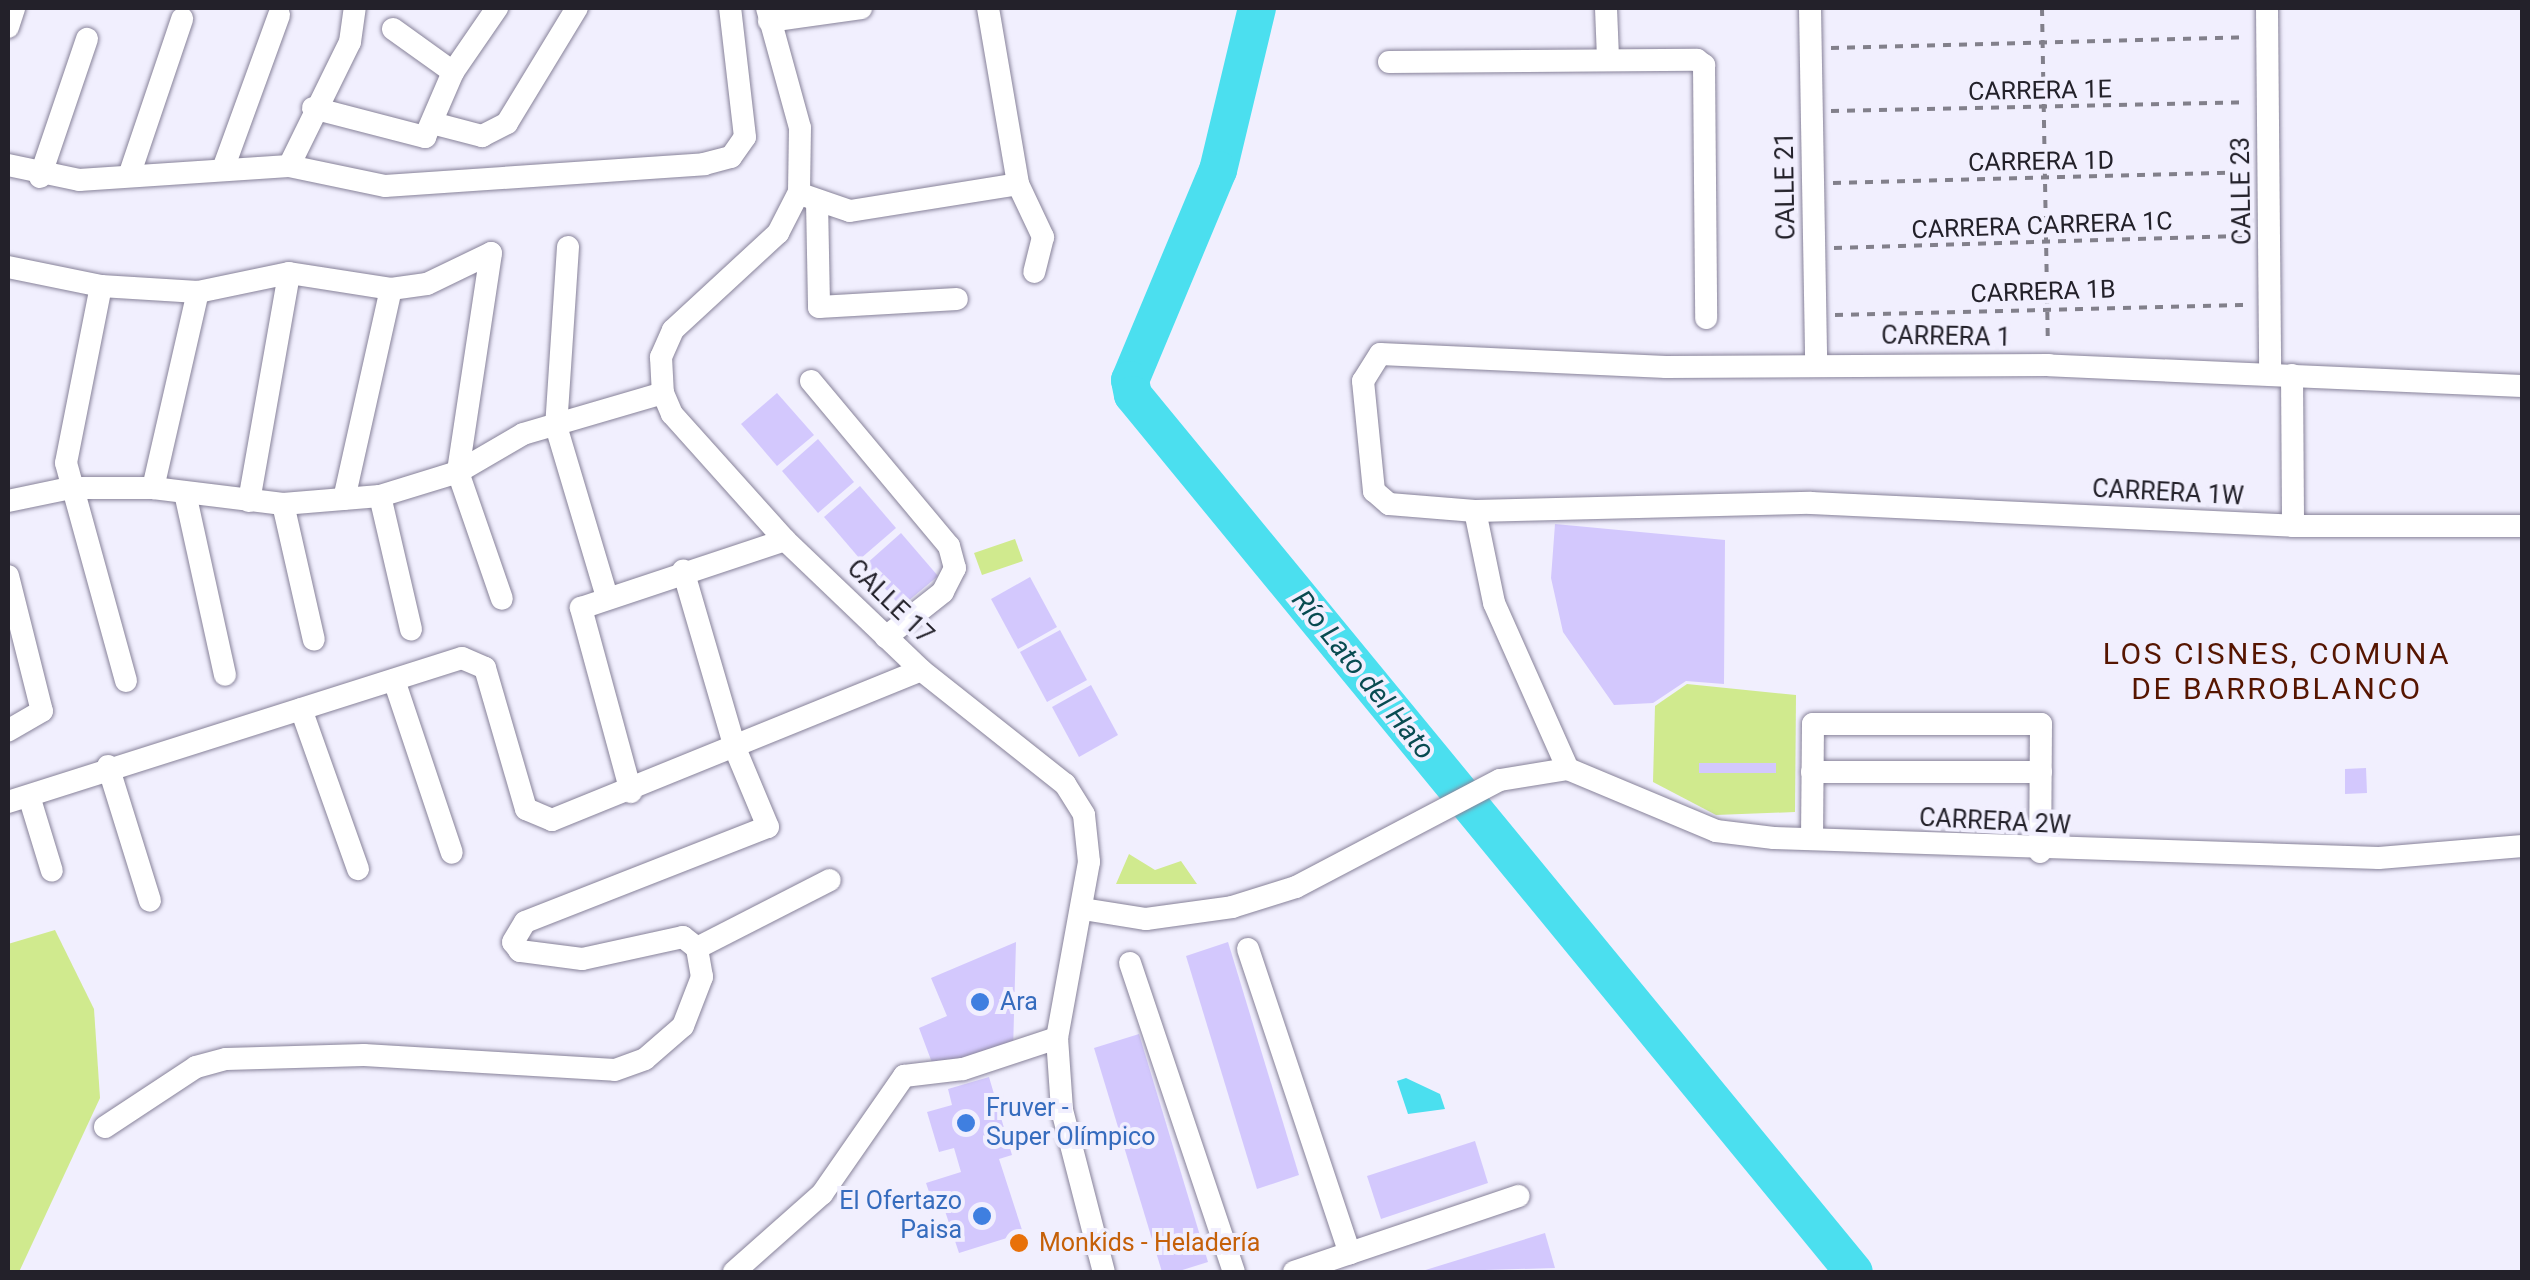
<!DOCTYPE html>
<meta charset="utf-8">
<style>
body{margin:0}
#map{position:relative;width:2530px;height:1280px;overflow:hidden;background:#f1effe;font-family:Roboto,sans-serif}
div>[style]{position:absolute}
.green>*{inset:0;background:#d0ea8e}
.water>*{inset:0;background:#4bdfef}
.river>*{height:38px;margin:-19px;padding:0 19px;transform-origin:19px;border-radius:19px;background:#4bdfef}
.building>*{inset:0;background:#d3c8fd}
.path>*{height:4px;margin-top:-2px;transform-origin:0;background:repeating-linear-gradient(90deg,#82808b 0 8px,transparent 0 16px)}
.roads{filter:drop-shadow(0 0 2px #878299) drop-shadow(0 0 2px #878299)}
.minor>*{height:22px;margin:-11px;padding:0 11px;transform-origin:11px;border-radius:11px;background:#fff}
.dots>*{width:28px;height:28px;translate:-50% -50%;box-sizing:border-box;border:5px solid #f1effe;border-radius:50%}
span{translate:-50% -50%;white-space:nowrap;text-align:center;line-height:1.15;-webkit-text-stroke:8px #f1effe;paint-order:stroke}
.street-label{font-size:25px;color:#23212a}
.shop-label{font-size:25px;color:#366cbe}
.left{translate:0 -50%;text-align:left}
.right{translate:-100% -50%;text-align:right}
.food-label{font-size:25px;color:#c56008}
.water-label{font-size:28px;color:#084b51;font-style:italic}
.quarter-label{font-size:30px;color:#561500;letter-spacing:2.5px}
.frame{position:absolute;inset:0;border:10px solid #23212a;pointer-events:none}
</style>
<div id="map">
<div class="green">
<i style="clip-path:polygon(1015px 539px,1023px 561px,982px 575px,974px 553px)"></i>
<i style="clip-path:polygon(1687px 684px,1796px 695px,1795px 812px,1716px 815px,1653px 782px,1655px 706px)"></i>
<i style="clip-path:polygon(1129px 854px,1155px 870px,1181px 861px,1197px 884px,1116px 884px)"></i>
<i style="clip-path:polygon(55px 930px,94px 1009px,100px 1098px,19px 1272px,8px 1272px,8px 944px)"></i>
</div>
<div class="water">
<i style="clip-path:polygon(1406px 1078px,1440px 1094px,1445px 1109px,1408px 1114px,1397px 1081px)"></i>
</div>
<div class="river">
<i style="left:1257px;top:8px;width:167px;rotate:103.5deg"></i>
<i style="left:1218px;top:170px;width:228px;rotate:112.7deg"></i>
<i style="left:1130px;top:380px;width:15px;rotate:79deg"></i>
<i style="left:1133px;top:395px;width:1135px;rotate:50.58deg"></i>
</div>
<div class="building">
<i style="clip-path:polygon(777px 393px,814px 435px,777px 466px,741px 424px)"></i>
<i style="clip-path:polygon(818px 439px,854px 482px,818px 513px,782px 471px)"></i>
<i style="clip-path:polygon(860px 486px,896px 528px,860px 559px,824px 517px)"></i>
<i style="clip-path:polygon(1555px 524px,1725px 540px,1724px 684px,1686px 681px,1653px 703px,1614px 705px,1563px 632px,1551px 578px)"></i>
<i style="clip-path:polygon(901px 533px,938px 576px,901px 607px,865px 565px)"></i>
<i style="clip-path:polygon(1030px 577px,1057px 627px,1018px 649px,991px 599px)"></i>
<i style="clip-path:polygon(1060px 630px,1087px 680px,1047px 702px,1020px 652px)"></i>
<i style="clip-path:polygon(1091px 685px,1118px 735px,1079px 757px,1052px 707px)"></i>
<i style="clip-path:polygon(1699px 763px,1776px 763px,1776px 773px,1699px 773px)"></i>
<i style="clip-path:polygon(2366px 768px,2367px 793px,2345px 794px,2345px 769px)"></i>
<i style="clip-path:polygon(1016px 942px,1013px 1051px,934px 1068px,919px 1028px,947px 1016px,931px 978px)"></i>
<i style="clip-path:polygon(1228px 942px,1299px 1175px,1257px 1189px,1186px 956px)"></i>
<i style="clip-path:polygon(1139px 1034px,1208px 1262px,1176px 1272px,1162px 1272px,1094px 1048px)"></i>
<i style="clip-path:polygon(989px 1077px,1012px 1155px,999px 1159px,1023px 1233px,959px 1253px,941px 1199px,931px 1198px,926px 1183px,961px 1172px,954px 1148px,939px 1152px,927px 1112px,952px 1105px,948px 1089px)"></i>
<i style="clip-path:polygon(1475px 1141px,1488px 1183px,1381px 1219px,1367px 1176px)"></i>
<i style="clip-path:polygon(1545px 1233px,1555px 1268px,1419px 1272px)"></i>
</div>
<div class="path">
<i style="left:2042px;top:8px;width:335px;rotate:89deg"></i>
<i style="left:1831px;top:48px;width:415px;rotate:-1.5deg"></i>
<i style="left:1831px;top:111px;width:416px;rotate:-1.2deg"></i>
<i style="left:1833px;top:183px;width:415px;rotate:-1.5deg"></i>
<i style="left:1834px;top:248px;width:415px;rotate:-1.7deg"></i>
<i style="left:1835px;top:315px;width:416px;rotate:-1.4deg"></i>
</div>
<div class="roads">
<div class="minor">
<i style="left:767px;top:8px;width:124px;rotate:74.6deg"></i>
<i style="left:800px;top:128px;width:64px;rotate:90.9deg"></i>
<i style="left:799px;top:192px;width:46px;rotate:117.1deg"></i>
<i style="left:778px;top:233px;width:143px;rotate:137.3deg"></i>
<i style="left:673px;top:330px;width:30px;rotate:114deg"></i>
<i style="left:661px;top:357px;width:36px;rotate:87deg"></i>
<i style="left:663px;top:393px;width:23px;rotate:67deg"></i>
<i style="left:672px;top:414px;width:169px;rotate:48.1deg"></i>
<i style="left:785px;top:540px;width:188px;rotate:43.7deg"></i>
<i style="left:921px;top:670px;width:184px;rotate:38.4deg"></i>
<i style="left:1065px;top:784px;width:36px;rotate:58deg"></i>
<i style="left:1084px;top:815px;width:47px;rotate:83.9deg"></i>
<i style="left:1089px;top:862px;width:179px;rotate:100.3deg"></i>
<i style="left:1057px;top:1038px;width:72px;rotate:86deg"></i>
<i style="left:1062px;top:1110px;width:167px;rotate:75.5deg"></i>
<i style="left:988px;top:8px;width:179px;rotate:80.3deg"></i>
<i style="left:1018px;top:184px;width:59px;rotate:64.7deg"></i>
<i style="left:1043px;top:237px;width:36px;rotate:104deg"></i>
<i style="left:1606px;top:8px;width:50px;rotate:87.7deg"></i>
<i style="left:1810px;top:8px;width:355px;rotate:89deg"></i>
<i style="left:2267px;top:8px;width:365px;rotate:89.5deg"></i>
<i style="left:769px;top:21px;width:93px;rotate:-8deg"></i>
<i style="left:8px;top:27px;width:20px;rotate:-72deg"></i>
<i style="left:393px;top:29px;width:74px;rotate:35.6deg"></i>
<i style="left:1389px;top:62px;width:308px;rotate:-0.4deg"></i>
<i style="left:1697px;top:60px;width:9px;rotate:36deg"></i>
<i style="left:1704px;top:65px;width:253px;rotate:89.5deg"></i>
<i style="left:313px;top:108px;width:116px;rotate:14.5deg"></i>
<i style="left:425px;top:137px;width:71px;rotate:-66.7deg"></i>
<i style="left:453px;top:72px;width:78px;rotate:-55.5deg"></i>
<i style="left:436px;top:124px;width:48px;rotate:14.6deg"></i>
<i style="left:482px;top:136px;width:28px;rotate:-27deg"></i>
<i style="left:507px;top:123px;width:135px;rotate:-58.7deg"></i>
<i style="left:8px;top:165px;width:73px;rotate:11.9deg"></i>
<i style="left:79px;top:180px;width:210px;rotate:-3.8deg"></i>
<i style="left:289px;top:166px;width:98px;rotate:11.8deg"></i>
<i style="left:385px;top:186px;width:320px;rotate:-3.9deg"></i>
<i style="left:704px;top:164px;width:28px;rotate:-15deg"></i>
<i style="left:731px;top:157px;width:24px;rotate:-55deg"></i>
<i style="left:745px;top:137px;width:130px;rotate:-96.6deg"></i>
<i style="left:289px;top:166px;width:138px;rotate:-63.8deg"></i>
<i style="left:350px;top:42px;width:34px;rotate:-82deg"></i>
<i style="left:223px;top:169px;width:164px;rotate:-70deg"></i>
<i style="left:129px;top:176px;width:166px;rotate:-71.3deg"></i>
<i style="left:40px;top:177px;width:146px;rotate:-71.2deg"></i>
<i style="left:806px;top:196px;width:46px;rotate:18.8deg"></i>
<i style="left:850px;top:211px;width:170px;rotate:-9.1deg"></i>
<i style="left:817px;top:201px;width:106px;rotate:88.9deg"></i>
<i style="left:819px;top:307px;width:138px;rotate:-3.3deg"></i>
<i style="left:568px;top:247px;width:179px;rotate:93.8deg"></i>
<i style="left:556px;top:426px;width:175px;rotate:73.4deg"></i>
<i style="left:8px;top:267px;width:95px;rotate:11.5deg"></i>
<i style="left:101px;top:286px;width:97px;rotate:3.5deg"></i>
<i style="left:198px;top:292px;width:93px;rotate:-11.8deg"></i>
<i style="left:289px;top:273px;width:103px;rotate:8.9deg"></i>
<i style="left:391px;top:289px;width:36px;rotate:-8deg"></i>
<i style="left:427px;top:284px;width:71px;rotate:-25.8deg"></i>
<i style="left:491px;top:253px;width:221px;rotate:98.6deg"></i>
<i style="left:458px;top:472px;width:134px;rotate:70.9deg"></i>
<i style="left:101px;top:286px;width:180px;rotate:101.2deg"></i>
<i style="left:66px;top:463px;width:226px;rotate:74.6deg"></i>
<i style="left:2292px;top:375px;width:151px;rotate:89.6deg"></i>
<i style="left:811px;top:381px;width:215px;rotate:50.1deg"></i>
<i style="left:949px;top:546px;width:23px;rotate:75deg"></i>
<i style="left:955px;top:568px;width:27px;rotate:117deg"></i>
<i style="left:943px;top:592px;width:73px;rotate:141.7deg"></i>
<i style="left:2522px;top:386px;width:473px;rotate:-177.5deg"></i>
<i style="left:2049px;top:365px;width:383px;rotate:179.7deg"></i>
<i style="left:1666px;top:367px;width:286px;rotate:-177.4deg"></i>
<i style="left:1380px;top:354px;width:32px;rotate:122deg"></i>
<i style="left:1363px;top:381px;width:111px;rotate:84.3deg"></i>
<i style="left:1374px;top:491px;width:20px;rotate:41deg"></i>
<i style="left:1389px;top:504px;width:86px;rotate:4.7deg"></i>
<i style="left:1475px;top:511px;width:336px;rotate:-1.4deg"></i>
<i style="left:1811px;top:503px;width:483px;rotate:2.7deg"></i>
<i style="left:2293px;top:526px;width:229px"></i>
<i style="left:153px;top:488px;width:201px;rotate:-77.1deg"></i>
<i style="left:185px;top:493px;width:186px;rotate:77.6deg"></i>
<i style="left:380px;top:496px;width:137px;rotate:76.9deg"></i>
<i style="left:344px;top:499px;width:215px;rotate:-77.4deg"></i>
<i style="left:8px;top:501px;width:63px;rotate:-11.8deg"></i>
<i style="left:70px;top:488px;width:83px"></i>
<i style="left:153px;top:488px;width:131px;rotate:7deg"></i>
<i style="left:283px;top:504px;width:97px;rotate:-4.7deg"></i>
<i style="left:380px;top:496px;width:82px;rotate:-17.1deg"></i>
<i style="left:458px;top:472px;width:75px;rotate:-30.3deg"></i>
<i style="left:523px;top:434px;width:146px;rotate:-16.3deg"></i>
<i style="left:249px;top:501px;width:231px;rotate:-80deg"></i>
<i style="left:283px;top:504px;width:139px;rotate:77.2deg"></i>
<i style="left:1475px;top:511px;width:94px;rotate:78.3deg"></i>
<i style="left:1494px;top:603px;width:182px;rotate:66deg"></i>
<i style="left:8px;top:576px;width:139px;rotate:75.9deg"></i>
<i style="left:42px;top:711px;width:39px;rotate:150deg"></i>
<i style="left:394px;top:680px;width:182px;rotate:71.5deg"></i>
<i style="left:301px;top:709px;width:170px;rotate:70.4deg"></i>
<i style="left:108px;top:766px;width:141px;rotate:72.7deg"></i>
<i style="left:1812px;top:772px;width:229px"></i>
<i style="left:631px;top:792px;width:191px;rotate:-105.2deg"></i>
<i style="left:581px;top:608px;width:215px;rotate:-18.4deg"></i>
<i style="left:29px;top:796px;width:78px;rotate:73deg"></i>
<i style="left:8px;top:802px;width:476px;rotate:-17.6deg"></i>
<i style="left:462px;top:658px;width:25px;rotate:23deg"></i>
<i style="left:485px;top:668px;width:147px;rotate:73.8deg"></i>
<i style="left:526px;top:809px;width:28px;rotate:23deg"></i>
<i style="left:552px;top:820px;width:398px;rotate:-22.1deg"></i>
<i style="left:1812px;top:839px;width:115px;rotate:-89.5deg"></i>
<i style="left:1813px;top:724px;width:228px"></i>
<i style="left:2041px;top:724px;width:128px;rotate:90.4deg"></i>
<i style="left:1083px;top:909px;width:64px;rotate:9deg"></i>
<i style="left:1146px;top:919px;width:87px;rotate:-7.9deg"></i>
<i style="left:1232px;top:907px;width:67px;rotate:-17.4deg"></i>
<i style="left:1296px;top:887px;width:230px;rotate:-27.7deg"></i>
<i style="left:1500px;top:780px;width:69px;rotate:-9.2deg"></i>
<i style="left:1568px;top:769px;width:160px;rotate:22.7deg"></i>
<i style="left:1716px;top:831px;width:58px;rotate:6.9deg"></i>
<i style="left:1774px;top:838px;width:605px;rotate:1.89deg"></i>
<i style="left:2379px;top:858px;width:144px;rotate:-4.8deg"></i>
<i style="left:697px;top:948px;width:149px;rotate:-27.1deg"></i>
<i style="left:1248px;top:949px;width:321px;rotate:71.5deg"></i>
<i style="left:1130px;top:963px;width:326px;rotate:71.4deg"></i>
<i style="left:105px;top:1127px;width:109px;rotate:-33.4deg"></i>
<i style="left:196px;top:1067px;width:31px;rotate:-15deg"></i>
<i style="left:226px;top:1059px;width:138px;rotate:-1.7deg"></i>
<i style="left:364px;top:1055px;width:251px;rotate:3.4deg"></i>
<i style="left:615px;top:1070px;width:32px;rotate:-20deg"></i>
<i style="left:645px;top:1059px;width:50px;rotate:-41deg"></i>
<i style="left:683px;top:1026px;width:53px;rotate:-68.8deg"></i>
<i style="left:702px;top:977px;width:29px;rotate:-100deg"></i>
<i style="left:697px;top:948px;width:18px;rotate:-142deg"></i>
<i style="left:683px;top:937px;width:103px;rotate:167.7deg"></i>
<i style="left:582px;top:959px;width:63px;rotate:-172.6deg"></i>
<i style="left:520px;top:951px;width:11px;rotate:-128deg"></i>
<i style="left:513px;top:942px;width:23px;rotate:-59deg"></i>
<i style="left:525px;top:922px;width:261px;rotate:-21.4deg"></i>
<i style="left:768px;top:827px;width:86px;rotate:-112.7deg"></i>
<i style="left:735px;top:748px;width:185px;rotate:-106.3deg"></i>
<i style="left:734px;top:1272px;width:118px;rotate:-41.6deg"></i>
<i style="left:822px;top:1194px;width:144px;rotate:-55.2deg"></i>
<i style="left:904px;top:1076px;width:59px;rotate:-6.8deg"></i>
<i style="left:963px;top:1069px;width:99px;rotate:-18.3deg"></i>
<i style="left:1294px;top:1272px;width:237px;rotate:-18.7deg"></i>
</div>
</div>
<div class="dots">
<i style="left:980px;top:1002px;background:#3f7fe0"></i>
<i style="left:966px;top:1123px;background:#3f7fe0"></i>
<i style="left:982px;top:1216px;background:#3f7fe0"></i>
<i style="left:1019px;top:1243px;background:#e8710a"></i>
</div>
<div class="street-label">
<span style="left:2040px;top:91px;rotate:-1deg">CARRERA 1E</span>
<span style="left:2041px;top:162px;rotate:-1deg">CARRERA 1D</span>
<span style="left:1786px;top:186px;rotate:-91deg">CALLE 21</span>
<span style="left:2242px;top:191px;rotate:-91deg">CALLE 23</span>
<span style="left:2042px;top:226px;rotate:-2deg">CARRERA CARRERA 1C</span>
<span style="left:2043px;top:292px;rotate:-2deg">CARRERA 1B</span>
<span style="left:1946px;top:337px;rotate:1deg">CARRERA 1</span>
<span style="left:2168px;top:493px;rotate:3deg">CARRERA 1W</span>
<span style="left:890px;top:602px;rotate:44deg">CALLE 17</span>
<span style="left:1995px;top:822px;rotate:3deg">CARRERA 2W</span>
</div>
<div class="shop-label">
<span class="left" style="left:1000px;top:1002px">Ara</span>
<span class="left" style="left:986px;top:1123px">Fruver -<br>Super Olímpico</span>
<span class="right" style="left:962px;top:1216px">El Ofertazo<br>Paisa</span>
</div>
<div class="food-label">
<span class="left" style="left:1039px;top:1243px">Monkids - Heladería</span>
</div>
<div class="water-label">
<span style="left:1363px;top:675px;rotate:51deg">Río Lato del Hato</span>
</div>
<div class="quarter-label">
<span style="left:2277px;top:671px">LOS CISNES, COMUNA<br>DE BARROBLANCO</span>
</div>
<div class="frame"></div>
</div>
